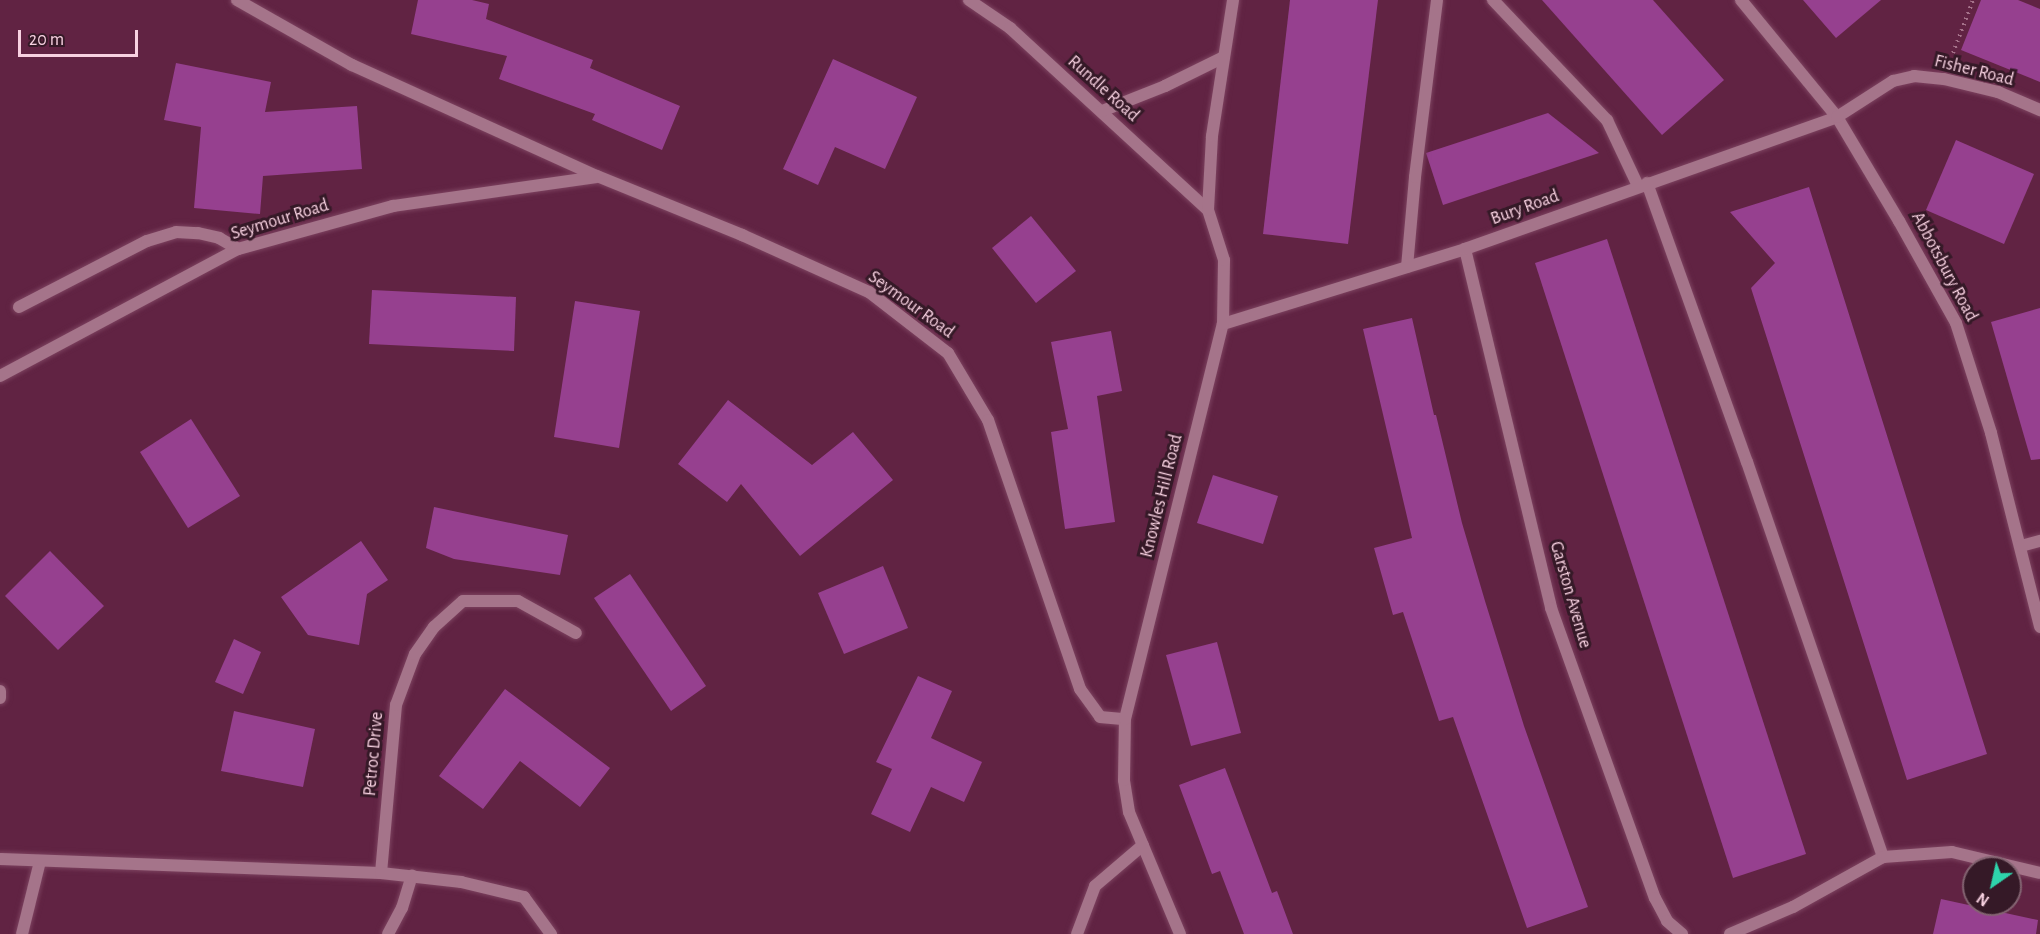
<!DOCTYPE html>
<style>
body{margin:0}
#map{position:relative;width:2040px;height:934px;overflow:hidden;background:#612343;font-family:"Alegreya Sans",sans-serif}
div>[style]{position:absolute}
.building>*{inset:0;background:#96408f}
.path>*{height:4px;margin-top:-2px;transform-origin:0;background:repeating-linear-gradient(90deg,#a5728a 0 1.5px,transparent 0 6px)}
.roads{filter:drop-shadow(0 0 2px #7c425f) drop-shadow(0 0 2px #7c425f)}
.lane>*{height:12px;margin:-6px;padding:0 6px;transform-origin:6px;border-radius:6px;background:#a5748a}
.street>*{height:12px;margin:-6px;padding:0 6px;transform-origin:6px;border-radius:6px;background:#a5748a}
span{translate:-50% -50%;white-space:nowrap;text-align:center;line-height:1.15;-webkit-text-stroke:6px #351927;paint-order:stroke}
.street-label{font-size:18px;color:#f8d1e1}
.north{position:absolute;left:1962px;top:856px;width:60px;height:60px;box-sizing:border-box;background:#351927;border:2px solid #836371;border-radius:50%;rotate:214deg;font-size:16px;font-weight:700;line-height:24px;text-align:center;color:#f8d1e1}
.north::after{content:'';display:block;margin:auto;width:21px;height:27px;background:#2ed4ab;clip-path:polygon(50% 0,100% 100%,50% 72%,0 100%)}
.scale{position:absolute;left:18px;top:30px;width:120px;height:27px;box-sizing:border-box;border:3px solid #f8d1e1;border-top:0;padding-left:8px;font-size:18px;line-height:21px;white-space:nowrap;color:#f8d1e1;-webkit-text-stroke:4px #351927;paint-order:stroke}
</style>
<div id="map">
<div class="building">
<i style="clip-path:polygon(418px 0,472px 0,489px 4px,486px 19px,593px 60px,590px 68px,680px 106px,662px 150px,592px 120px,595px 114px,499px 79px,507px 56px,411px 34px)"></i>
<i style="clip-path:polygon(1290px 0,1378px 0,1348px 244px,1263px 234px)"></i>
<i style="clip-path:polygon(1542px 0,1653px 0,1724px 80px,1662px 135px)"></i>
<i style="clip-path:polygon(1803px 0,1881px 0,1836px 38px)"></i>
<i style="clip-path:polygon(1981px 0,2018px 0,2040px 9px,2040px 82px,1961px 50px)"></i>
<i style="clip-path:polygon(833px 59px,917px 97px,885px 169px,835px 147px,818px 185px,783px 169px)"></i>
<i style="clip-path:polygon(176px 63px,271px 82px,265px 112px,357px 106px,362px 169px,263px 176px,260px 214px,194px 208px,201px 127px,164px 120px)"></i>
<i style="clip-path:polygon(1548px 113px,1599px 153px,1443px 205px,1426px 153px)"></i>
<i style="clip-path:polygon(1956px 140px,2034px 174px,2004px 244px,1926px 210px)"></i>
<i style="clip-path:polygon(1809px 187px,1987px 754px,1907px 780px,1751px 288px,1775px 263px,1730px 212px)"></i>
<i style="clip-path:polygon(1031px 216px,1076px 271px,1036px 303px,992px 248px)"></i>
<i style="clip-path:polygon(1607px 239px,1806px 854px,1733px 878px,1535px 263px)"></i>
<i style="clip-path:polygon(372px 290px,516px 297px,514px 351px,369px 344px)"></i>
<i style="clip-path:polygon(575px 301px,640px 311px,619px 448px,554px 437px)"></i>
<i style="clip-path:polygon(2040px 308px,2040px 459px,2031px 460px,1991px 322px)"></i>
<i style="clip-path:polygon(1412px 318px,1434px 415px,1436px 415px,1462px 523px,1485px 601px,1524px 726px,1588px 907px,1527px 928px,1453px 717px,1439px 721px,1403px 612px,1393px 615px,1374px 548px,1412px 538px,1363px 329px)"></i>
<i style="clip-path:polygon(1111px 331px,1122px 391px,1097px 396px,1115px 522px,1065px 529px,1051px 432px,1068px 429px,1051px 342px)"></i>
<i style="clip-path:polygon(728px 400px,812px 465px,853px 432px,893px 480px,800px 556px,741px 484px,727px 502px,678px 464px)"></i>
<i style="clip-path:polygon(191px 419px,240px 496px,188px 528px,140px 452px)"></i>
<i style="clip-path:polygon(1213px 475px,1278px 496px,1263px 544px,1197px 523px)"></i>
<i style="clip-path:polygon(434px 507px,568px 535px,560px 575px,454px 559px,426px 548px)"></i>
<i style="clip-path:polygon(361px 541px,388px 580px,367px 594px,359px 645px,308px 635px,281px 597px)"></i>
<i style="clip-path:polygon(50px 551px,104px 606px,58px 650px,5px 596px)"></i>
<i style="clip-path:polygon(883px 566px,908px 628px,844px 654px,818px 593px)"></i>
<i style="clip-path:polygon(630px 574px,706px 686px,671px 711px,594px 598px)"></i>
<i style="clip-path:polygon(234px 639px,261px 652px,243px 694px,215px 682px)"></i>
<i style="clip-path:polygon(1217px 642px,1241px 733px,1191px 746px,1166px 655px)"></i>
<i style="clip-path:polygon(918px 676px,952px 691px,931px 738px,982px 762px,964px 802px,931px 787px,910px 832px,871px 814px,892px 769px,876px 762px)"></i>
<i style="clip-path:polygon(505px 689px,610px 768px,580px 807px,520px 761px,483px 809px,439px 776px)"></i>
<i style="clip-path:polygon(234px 711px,315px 729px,303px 787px,221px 771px)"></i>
<i style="clip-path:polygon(1225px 768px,1272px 893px,1277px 891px,1293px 934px,1244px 934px,1220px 871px,1212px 874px,1179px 785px)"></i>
<i style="clip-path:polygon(1941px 899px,2038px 920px,2036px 934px,1933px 934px)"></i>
</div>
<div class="path">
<i style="left:1953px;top:53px;width:57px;rotate:-69.3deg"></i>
</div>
<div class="roads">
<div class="lane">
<i style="left:1493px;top:0;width:166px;rotate:46.5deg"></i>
<i style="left:1607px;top:120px;width:73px;rotate:64.8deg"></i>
<i style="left:1647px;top:183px;width:296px;rotate:70.3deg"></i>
<i style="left:1747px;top:462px;width:418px;rotate:71deg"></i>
<i style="left:1407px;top:267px;width:90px;rotate:-84.9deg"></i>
<i style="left:1415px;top:177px;width:178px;rotate:-82.9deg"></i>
<i style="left:19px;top:307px;width:144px;rotate:-27.3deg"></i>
<i style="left:147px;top:241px;width:30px;rotate:-17deg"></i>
<i style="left:176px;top:232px;width:22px;rotate:3deg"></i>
<i style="left:198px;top:233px;width:22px;rotate:13deg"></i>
<i style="left:219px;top:238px;width:22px;rotate:30deg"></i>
<i style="left:0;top:691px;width:7px;rotate:90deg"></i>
<i style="left:22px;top:934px;width:75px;rotate:-76.1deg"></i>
<i style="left:388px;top:934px;width:30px;rotate:-62deg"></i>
<i style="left:402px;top:908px;width:34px;rotate:-73deg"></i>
<i style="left:1077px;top:934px;width:51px;rotate:-69.4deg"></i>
<i style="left:1095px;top:886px;width:63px;rotate:-40.5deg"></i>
</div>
<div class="street">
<i style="left:237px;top:0;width:132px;rotate:29.5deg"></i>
<i style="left:352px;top:65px;width:269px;rotate:24.4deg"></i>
<i style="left:597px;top:176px;width:157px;rotate:22.1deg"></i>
<i style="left:742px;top:235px;width:139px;rotate:24.2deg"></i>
<i style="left:869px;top:292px;width:100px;rotate:37.7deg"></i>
<i style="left:948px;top:353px;width:78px;rotate:59.2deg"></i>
<i style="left:988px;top:420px;width:284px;rotate:71.1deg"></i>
<i style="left:1080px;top:689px;width:34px;rotate:54deg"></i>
<i style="left:1100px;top:717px;width:25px;rotate:5deg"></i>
<i style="left:969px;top:0;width:50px;rotate:34.3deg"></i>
<i style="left:1010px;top:28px;width:269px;rotate:42.6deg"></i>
<i style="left:1741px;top:0;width:151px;rotate:50.6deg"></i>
<i style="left:1837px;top:117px;width:121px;rotate:59.2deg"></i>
<i style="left:1899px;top:221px;width:117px;rotate:60.8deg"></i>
<i style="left:1956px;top:323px;width:115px;rotate:72.3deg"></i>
<i style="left:1991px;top:433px;width:200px;rotate:75.8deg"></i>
<i style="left:1102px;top:111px;width:68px;rotate:-21.6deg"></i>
<i style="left:1165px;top:86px;width:64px;rotate:-26.2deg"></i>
<i style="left:1465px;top:249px;width:369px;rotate:76.5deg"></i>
<i style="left:1551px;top:608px;width:308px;rotate:70.3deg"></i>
<i style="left:1655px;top:898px;width:26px;rotate:62deg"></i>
<i style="left:1667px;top:921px;width:20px;rotate:41deg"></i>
<i style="left:1223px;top:324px;width:253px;rotate:-17.2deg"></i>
<i style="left:1465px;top:249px;width:395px;rotate:-19.5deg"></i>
<i style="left:1837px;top:117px;width:67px;rotate:-32.7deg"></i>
<i style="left:1893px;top:81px;width:22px;rotate:-13deg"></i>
<i style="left:1914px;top:76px;width:30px;rotate:6deg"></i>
<i style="left:1944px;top:79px;width:56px;rotate:13.5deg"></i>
<i style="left:1998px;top:92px;width:46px;rotate:23.2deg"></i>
<i style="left:0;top:376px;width:270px;rotate:-28.1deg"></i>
<i style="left:238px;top:249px;width:161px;rotate:-15.5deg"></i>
<i style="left:393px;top:206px;width:205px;rotate:-8.1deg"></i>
<i style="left:2021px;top:546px;width:20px;rotate:-15deg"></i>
<i style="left:0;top:859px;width:381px;rotate:2.1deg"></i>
<i style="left:381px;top:873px;width:169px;rotate:-84.9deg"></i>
<i style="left:396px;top:705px;width:54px;rotate:-69.6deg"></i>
<i style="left:415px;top:654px;width:33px;rotate:-55deg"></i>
<i style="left:434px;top:627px;width:39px;rotate:-42deg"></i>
<i style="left:463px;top:601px;width:55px"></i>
<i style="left:518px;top:601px;width:66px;rotate:28.9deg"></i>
<i style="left:381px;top:873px;width:81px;rotate:6.4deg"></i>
<i style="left:461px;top:882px;width:65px;rotate:13.4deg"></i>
<i style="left:524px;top:897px;width:46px;rotate:53.9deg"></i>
<i style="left:1180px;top:934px;width:132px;rotate:-112.7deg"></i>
<i style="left:1129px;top:812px;width:32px;rotate:-99deg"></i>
<i style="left:1124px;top:780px;width:61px;rotate:-89.1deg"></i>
<i style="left:1125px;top:719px;width:407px;rotate:-76.1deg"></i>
<i style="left:1223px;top:324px;width:64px;rotate:-89.1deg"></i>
<i style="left:1224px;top:260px;width:52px;rotate:-107.7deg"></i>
<i style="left:1208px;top:210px;width:74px;rotate:-86.9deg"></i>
<i style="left:1212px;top:136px;width:138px;rotate:-81.2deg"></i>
<i style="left:1730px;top:934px;width:69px;rotate:-23.2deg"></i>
<i style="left:1793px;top:907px;width:103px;rotate:-29.1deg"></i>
<i style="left:1883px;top:857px;width:69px;rotate:-4.1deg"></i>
<i style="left:1952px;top:852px;width:90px;rotate:13.4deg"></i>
</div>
</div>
<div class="street-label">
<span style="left:1974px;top:71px;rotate:14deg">Fisher Road</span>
<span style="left:1103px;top:89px;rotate:42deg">Rundle Road</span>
<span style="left:1525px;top:208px;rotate:-20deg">Bury Road</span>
<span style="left:280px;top:220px;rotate:-17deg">Seymour Road</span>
<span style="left:1944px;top:267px;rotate:62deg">Abbotsbury Road</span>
<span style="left:911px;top:305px;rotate:36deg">Seymour Road</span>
<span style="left:1162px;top:496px;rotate:-76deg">Knowles Hill Road</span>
<span style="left:1570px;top:595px;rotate:74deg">Garston Avenue</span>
<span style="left:374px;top:754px;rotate:-85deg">Petroc Drive</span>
</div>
<div class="north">N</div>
<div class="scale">20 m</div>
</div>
